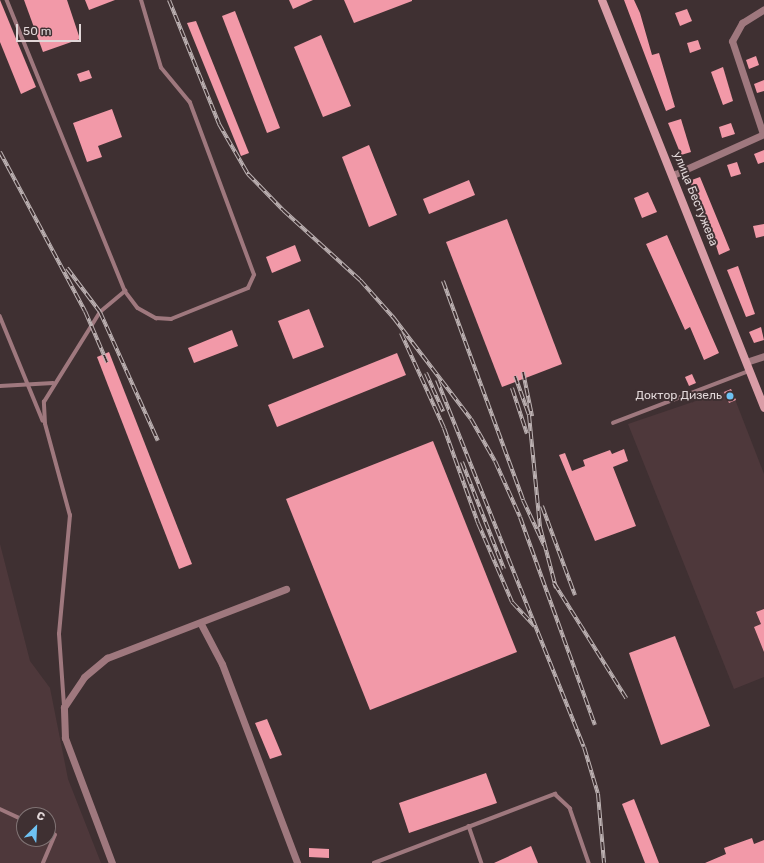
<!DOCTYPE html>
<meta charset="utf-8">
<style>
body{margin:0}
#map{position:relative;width:764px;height:863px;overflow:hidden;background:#3f3032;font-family:Rubik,sans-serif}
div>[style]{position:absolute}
.built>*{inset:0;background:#4e383b}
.building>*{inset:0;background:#f299a8}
.lane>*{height:3.5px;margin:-1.75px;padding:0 1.75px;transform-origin:1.75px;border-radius:1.75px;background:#9f787e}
.street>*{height:7px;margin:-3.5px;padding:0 3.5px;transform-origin:3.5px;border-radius:3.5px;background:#9f787e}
.secondary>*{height:8px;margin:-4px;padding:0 4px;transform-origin:4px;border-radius:4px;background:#da9da7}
.rail>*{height:4px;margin-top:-2px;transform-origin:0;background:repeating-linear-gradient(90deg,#3f3032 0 8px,#bdb2b3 0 16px);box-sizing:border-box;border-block:1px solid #bdb2b3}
.dots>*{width:11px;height:11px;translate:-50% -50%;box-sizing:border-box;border:2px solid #3f3032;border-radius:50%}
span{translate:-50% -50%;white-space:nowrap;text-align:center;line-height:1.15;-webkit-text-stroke:4px #3f3032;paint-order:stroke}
.street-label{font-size:12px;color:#e1d7d8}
.poi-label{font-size:12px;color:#e1d7d8}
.right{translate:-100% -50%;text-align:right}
.north{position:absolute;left:16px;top:807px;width:40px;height:40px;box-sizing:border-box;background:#3f3032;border:1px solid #807374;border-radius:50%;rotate:24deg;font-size:11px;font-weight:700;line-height:16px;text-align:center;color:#e1d7d8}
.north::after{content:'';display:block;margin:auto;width:14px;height:18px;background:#6ec2f3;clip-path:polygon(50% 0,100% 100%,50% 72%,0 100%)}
.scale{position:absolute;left:16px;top:24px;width:65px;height:18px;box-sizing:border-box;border:2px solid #e1d7d8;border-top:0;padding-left:5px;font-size:12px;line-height:14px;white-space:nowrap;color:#e1d7d8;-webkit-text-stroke:3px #3f3032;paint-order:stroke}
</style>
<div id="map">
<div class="built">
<i style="clip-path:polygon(731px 389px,764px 474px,764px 677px,734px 689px,628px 424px)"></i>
<i style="clip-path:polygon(evenodd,0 544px,30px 661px,50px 688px,68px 779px,101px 863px,0 863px,0 544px,24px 815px,48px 815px,48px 839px,24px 839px,24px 815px)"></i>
</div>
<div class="building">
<i style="clip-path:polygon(0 0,36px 87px,21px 94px,0 42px)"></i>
<i style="clip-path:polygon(24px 0,67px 0,80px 39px,43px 52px)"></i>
<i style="clip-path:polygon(85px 0,115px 0,89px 10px)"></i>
<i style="clip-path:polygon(289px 0,313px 0,293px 9px)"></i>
<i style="clip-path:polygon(344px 0,412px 0,412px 1px,354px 23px)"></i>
<i style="clip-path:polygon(624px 0,634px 0,640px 13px,652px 55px,659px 53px,675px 107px,666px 111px)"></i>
<i style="clip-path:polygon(687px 9px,692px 21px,680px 26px,675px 13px)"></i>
<i style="clip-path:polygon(235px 11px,280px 128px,267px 133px,222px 16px)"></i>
<i style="clip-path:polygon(196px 21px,249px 153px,241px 156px,187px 23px)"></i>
<i style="clip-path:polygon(321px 35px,351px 106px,323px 117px,294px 47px)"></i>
<i style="clip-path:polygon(698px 40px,701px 49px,690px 53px,687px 43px)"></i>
<i style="clip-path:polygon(756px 56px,759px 65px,749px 69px,746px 60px)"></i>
<i style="clip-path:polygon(723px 67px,733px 101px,723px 105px,711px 72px)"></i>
<i style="clip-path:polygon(89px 70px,92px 78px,80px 82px,77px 74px)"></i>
<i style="clip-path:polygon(764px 80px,764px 91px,757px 93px,754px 84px)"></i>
<i style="clip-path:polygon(112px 109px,122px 137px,98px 146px,102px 157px,87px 162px,73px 123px)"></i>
<i style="clip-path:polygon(681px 119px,691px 152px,681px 155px,668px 123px)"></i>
<i style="clip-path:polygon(731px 123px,735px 134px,722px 138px,719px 127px)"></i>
<i style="clip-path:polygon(369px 145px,397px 215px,369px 227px,342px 157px)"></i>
<i style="clip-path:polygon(764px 150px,764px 162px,758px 164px,754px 154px)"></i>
<i style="clip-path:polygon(737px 162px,741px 174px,731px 177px,727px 165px)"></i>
<i style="clip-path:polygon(700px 177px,730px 250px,719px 255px,709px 223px,689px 181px)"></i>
<i style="clip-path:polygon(469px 180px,475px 195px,429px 214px,423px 199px)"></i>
<i style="clip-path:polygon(648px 192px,657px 212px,642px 218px,634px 198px)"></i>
<i style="clip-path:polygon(507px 219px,562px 364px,502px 387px,446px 242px)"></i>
<i style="clip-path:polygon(764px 224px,764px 236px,756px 238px,753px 226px)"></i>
<i style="clip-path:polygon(667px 235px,719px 353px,704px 360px,690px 327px,685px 330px,646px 244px)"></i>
<i style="clip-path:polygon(295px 245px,301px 261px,272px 273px,266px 257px)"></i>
<i style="clip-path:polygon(738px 266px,755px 314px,746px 317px,727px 270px)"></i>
<i style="clip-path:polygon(309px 309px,324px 347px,293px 359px,278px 321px)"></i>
<i style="clip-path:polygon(761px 327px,764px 340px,754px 343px,749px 332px)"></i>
<i style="clip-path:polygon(232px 330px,238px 346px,194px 363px,188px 348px)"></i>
<i style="clip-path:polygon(109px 352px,192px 564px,179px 569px,97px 357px)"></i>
<i style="clip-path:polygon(397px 353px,406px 375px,277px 427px,268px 405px)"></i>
<i style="clip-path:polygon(692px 374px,696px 383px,689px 386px,685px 377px)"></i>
<i style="clip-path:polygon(731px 389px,736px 400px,729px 403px,724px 392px)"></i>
<i style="clip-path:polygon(433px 441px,517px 652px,370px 710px,286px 499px)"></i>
<i style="clip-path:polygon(624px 449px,628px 461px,613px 467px,636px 526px,595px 541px,559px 455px,565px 453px,572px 471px,585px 466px,583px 460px,610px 450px,612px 454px)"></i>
<i style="clip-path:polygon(764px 609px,764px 652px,754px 627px,761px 624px,756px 612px)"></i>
<i style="clip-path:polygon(675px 636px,710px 726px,661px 745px,629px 653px)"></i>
<i style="clip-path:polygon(267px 719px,282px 755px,270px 759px,255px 723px)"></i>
<i style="clip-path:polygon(486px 773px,497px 803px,409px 833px,399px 803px)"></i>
<i style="clip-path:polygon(634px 799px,659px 863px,645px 863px,622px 804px)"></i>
<i style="clip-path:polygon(752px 838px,754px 844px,764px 840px,764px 863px,705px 863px,726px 854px,724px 848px)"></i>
<i style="clip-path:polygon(531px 846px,538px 863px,494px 863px)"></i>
<i style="clip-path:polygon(309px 848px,329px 849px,329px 858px,309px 857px)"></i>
</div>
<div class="lane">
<i style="left:7px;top:0;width:314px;rotate:67.9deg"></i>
<i style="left:125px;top:291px;width:21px;rotate:53deg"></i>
<i style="left:138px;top:308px;width:21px;rotate:29deg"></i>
<i style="left:156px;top:318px;width:15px;rotate:4deg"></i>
<i style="left:171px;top:319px;width:83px;rotate:-21.9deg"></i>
<i style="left:248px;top:288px;width:14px;rotate:-65deg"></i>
<i style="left:254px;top:275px;width:184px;rotate:-110.4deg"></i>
<i style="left:190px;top:103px;width:45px;rotate:-129.6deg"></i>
<i style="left:161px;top:68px;width:71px;rotate:-106.4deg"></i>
<i style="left:0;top:316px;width:113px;rotate:67.7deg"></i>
<i style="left:0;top:386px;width:53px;rotate:-3.2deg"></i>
<i style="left:613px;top:423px;width:146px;rotate:-20.9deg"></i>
<i style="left:64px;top:706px;width:72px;rotate:-94deg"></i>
<i style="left:59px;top:634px;width:119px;rotate:-84.7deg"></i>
<i style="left:70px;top:516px;width:95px;rotate:-105.2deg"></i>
<i style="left:45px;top:424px;width:22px;rotate:-93deg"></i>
<i style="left:44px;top:402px;width:106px;rotate:-58.1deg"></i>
<i style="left:100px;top:312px;width:33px;rotate:-40deg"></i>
<i style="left:0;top:809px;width:26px;rotate:25deg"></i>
<i style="left:469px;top:826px;width:39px;rotate:71deg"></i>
<i style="left:43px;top:863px;width:30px;rotate:-67deg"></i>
<i style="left:55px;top:835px;width:8px;rotate:-157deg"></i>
<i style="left:374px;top:863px;width:194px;rotate:-20.9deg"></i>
<i style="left:555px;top:794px;width:21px;rotate:43deg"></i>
<i style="left:570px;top:808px;width:58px;rotate:70.9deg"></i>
</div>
<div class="street">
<i style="left:763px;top:134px;width:98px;rotate:-108.4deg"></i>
<i style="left:732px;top:41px;width:21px;rotate:-61deg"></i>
<i style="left:742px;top:23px;width:26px;rotate:-32deg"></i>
<i style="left:673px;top:175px;width:100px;rotate:-24.3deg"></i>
<i style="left:746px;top:362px;width:19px;rotate:-18deg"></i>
<i style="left:201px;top:624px;width:45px;rotate:62.3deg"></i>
<i style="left:222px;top:664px;width:213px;rotate:69.3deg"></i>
<i style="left:112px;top:863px;width:134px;rotate:-110.6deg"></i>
<i style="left:65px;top:738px;width:31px;rotate:-92deg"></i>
<i style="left:64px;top:707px;width:36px;rotate:-56deg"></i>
<i style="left:84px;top:677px;width:30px;rotate:-40deg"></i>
<i style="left:107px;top:658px;width:192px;rotate:-21.1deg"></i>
</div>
<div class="secondary">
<i style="left:602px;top:0;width:439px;rotate:68.3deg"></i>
</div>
<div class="rail">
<i style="left:169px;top:0;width:134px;rotate:68deg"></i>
<i style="left:219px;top:124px;width:58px;rotate:59.9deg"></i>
<i style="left:248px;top:174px;width:50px;rotate:45.8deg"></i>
<i style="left:283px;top:210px;width:104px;rotate:42.3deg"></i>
<i style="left:360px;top:280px;width:50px;rotate:48.3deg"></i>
<i style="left:393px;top:317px;width:128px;rotate:52.6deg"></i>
<i style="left:471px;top:419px;width:48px;rotate:60.3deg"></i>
<i style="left:495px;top:461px;width:61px;rotate:65.9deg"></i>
<i style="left:520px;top:517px;width:221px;rotate:70.2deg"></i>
<i style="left:0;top:152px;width:180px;rotate:61.9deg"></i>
<i style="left:85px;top:311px;width:56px;rotate:66.7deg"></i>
<i style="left:67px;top:268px;width:55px;rotate:53.1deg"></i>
<i style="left:100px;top:312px;width:141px;rotate:65.8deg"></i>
<i style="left:443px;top:281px;width:233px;rotate:69.9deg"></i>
<i style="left:523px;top:500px;width:50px;rotate:65deg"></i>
<i style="left:401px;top:333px;width:104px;rotate:65.6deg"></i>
<i style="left:444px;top:428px;width:101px;rotate:70.3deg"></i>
<i style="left:478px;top:523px;width:86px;rotate:66.7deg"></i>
<i style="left:512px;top:602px;width:33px;rotate:47deg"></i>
<i style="left:523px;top:372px;width:45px;rotate:78.4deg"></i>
<i style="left:426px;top:373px;width:42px;rotate:65.9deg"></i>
<i style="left:515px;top:376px;width:41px;rotate:70.3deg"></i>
<i style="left:529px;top:415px;width:113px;rotate:84.4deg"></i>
<i style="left:540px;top:527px;width:63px;rotate:75.3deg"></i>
<i style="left:437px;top:380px;width:395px;rotate:68.2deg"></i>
<i style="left:584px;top:747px;width:49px;rotate:73.4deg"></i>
<i style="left:598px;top:794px;width:69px;rotate:85deg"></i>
<i style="left:512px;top:388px;width:48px;rotate:71.9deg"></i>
<i style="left:462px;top:462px;width:115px;rotate:68.6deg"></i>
<i style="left:542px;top:506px;width:95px;rotate:69.7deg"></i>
<i style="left:554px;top:583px;width:136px;rotate:57.9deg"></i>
</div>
<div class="dots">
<i style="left:730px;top:396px;background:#6ec2f3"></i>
</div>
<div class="street-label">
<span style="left:695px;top:199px;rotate:68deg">улица Бестужева</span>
</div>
<div class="poi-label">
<span class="right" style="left:722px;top:396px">Доктор Дизель</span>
</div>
<div class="north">С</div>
<div class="scale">50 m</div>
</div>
